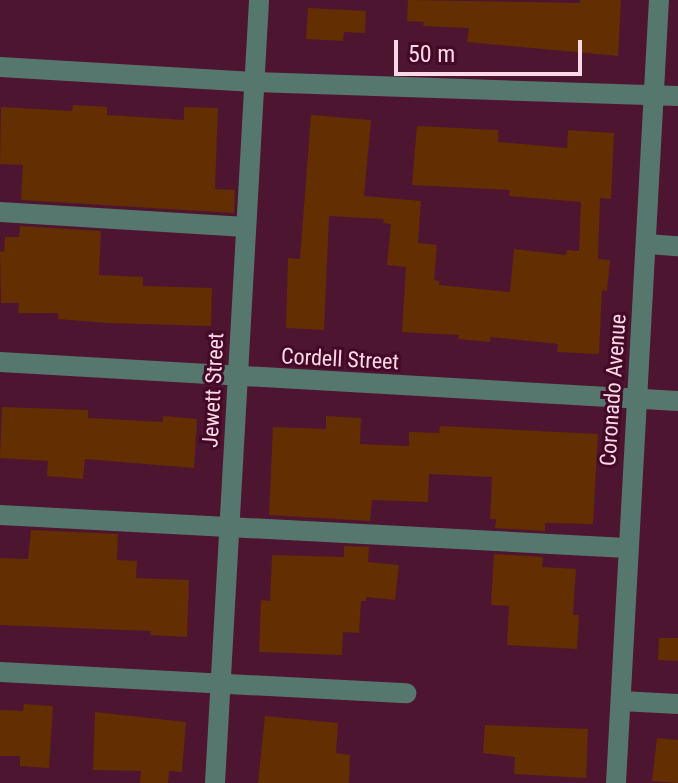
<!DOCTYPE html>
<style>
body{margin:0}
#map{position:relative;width:678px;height:783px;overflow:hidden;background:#4e1531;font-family:"Roboto Condensed",sans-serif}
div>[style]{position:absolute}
.building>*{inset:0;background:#632e00}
.minor>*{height:20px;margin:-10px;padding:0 10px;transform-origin:10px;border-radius:10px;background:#56776d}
span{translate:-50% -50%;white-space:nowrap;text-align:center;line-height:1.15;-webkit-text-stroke:6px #430927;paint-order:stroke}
.street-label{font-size:22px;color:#fed8e6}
.scale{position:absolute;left:394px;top:40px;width:188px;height:36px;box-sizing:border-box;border:4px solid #fed8e6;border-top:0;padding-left:10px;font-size:24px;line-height:28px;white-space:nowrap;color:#fed8e6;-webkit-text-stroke:6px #430927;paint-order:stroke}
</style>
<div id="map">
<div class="building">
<i style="clip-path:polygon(408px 0,580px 3px,580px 0,621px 0,618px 56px,467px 42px,469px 28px,423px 26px,424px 22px,407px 21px)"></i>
<i style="clip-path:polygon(308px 8px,366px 11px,365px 33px,344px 32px,343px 41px,306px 39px)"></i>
<i style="clip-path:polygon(73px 105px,107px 107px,107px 115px,184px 120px,184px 107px,218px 108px,215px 189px,235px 190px,234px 213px,21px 200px,23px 165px,0 164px,1px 107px,72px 111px)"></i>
<i style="clip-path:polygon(311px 115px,371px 120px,364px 196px,421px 201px,418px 243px,437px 245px,434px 280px,439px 281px,439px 285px,510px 292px,514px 249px,566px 255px,567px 250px,579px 251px,581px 202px,509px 196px,510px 190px,412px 185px,417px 126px,498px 130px,498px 142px,567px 148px,568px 130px,614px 133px,611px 199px,600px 198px,598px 259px,610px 260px,607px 291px,602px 290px,599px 354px,557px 352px,558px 344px,490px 337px,490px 342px,458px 339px,459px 335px,402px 332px,406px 267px,387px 265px,391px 224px,383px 223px,384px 219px,329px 216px,324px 330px,286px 328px,288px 258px,300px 259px)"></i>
<i style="clip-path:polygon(20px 226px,101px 231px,99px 275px,143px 277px,143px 286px,212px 288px,211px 326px,107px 323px,58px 319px,58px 313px,18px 313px,19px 303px,1px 303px,0 251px,4px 252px,5px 237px,19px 237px)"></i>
<i style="clip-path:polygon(2px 407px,88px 410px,88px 418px,163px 422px,163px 416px,197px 419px,194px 468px,85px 459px,83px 479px,47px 476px,48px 461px,0 458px)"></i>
<i style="clip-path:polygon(326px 416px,361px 418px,360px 444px,409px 446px,409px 432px,439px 433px,440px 426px,598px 434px,593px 524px,545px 523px,545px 531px,495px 528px,496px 519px,490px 519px,492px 477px,429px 474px,428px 502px,372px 500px,370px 521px,269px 515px,273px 427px,326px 429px)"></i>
<i style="clip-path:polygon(31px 530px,118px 534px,117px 560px,137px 561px,136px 578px,189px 580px,187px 637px,150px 635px,151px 631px,0 625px,0 558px,28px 559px)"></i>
<i style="clip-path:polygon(344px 546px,369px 547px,368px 562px,399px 565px,395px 600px,366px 597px,366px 601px,361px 601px,359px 633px,343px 632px,342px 655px,259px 652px,261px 600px,270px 601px,272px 555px,344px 557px)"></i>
<i style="clip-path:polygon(494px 554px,543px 557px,542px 567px,576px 569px,573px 615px,579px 615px,577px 649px,507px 645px,509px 606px,491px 605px)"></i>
<i style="clip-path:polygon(659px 638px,678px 638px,678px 661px,658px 660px)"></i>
<i style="clip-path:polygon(24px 704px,53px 706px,49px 768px,20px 766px,20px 756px,0 756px,0 710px,23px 711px)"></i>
<i style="clip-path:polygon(95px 712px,186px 722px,182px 772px,169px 771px,168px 783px,140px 783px,141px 771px,93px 770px)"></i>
<i style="clip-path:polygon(265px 716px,338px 723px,336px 753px,350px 755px,349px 783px,258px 783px)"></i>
<i style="clip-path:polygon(485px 725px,588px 729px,586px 778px,514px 774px,515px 757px,483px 753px)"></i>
<i style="clip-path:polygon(657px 738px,678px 740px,678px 783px,652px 781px)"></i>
</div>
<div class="minor">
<i style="left:0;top:67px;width:254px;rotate:3.4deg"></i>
<i style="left:254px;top:82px;width:424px;rotate:1.9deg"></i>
<i style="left:0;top:212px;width:246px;rotate:3.5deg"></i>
<i style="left:647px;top:244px;width:31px;rotate:4deg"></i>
<i style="left:0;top:362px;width:679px;rotate:3.29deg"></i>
<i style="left:0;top:515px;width:628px;rotate:3.01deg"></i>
<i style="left:0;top:672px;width:407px;rotate:3deg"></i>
<i style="left:621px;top:701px;width:57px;rotate:3deg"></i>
<i style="left:215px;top:783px;width:784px;rotate:-86.78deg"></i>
<i style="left:616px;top:783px;width:784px;rotate:-86.86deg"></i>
</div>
<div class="street-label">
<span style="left:340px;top:359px;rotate:3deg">Cordell Street</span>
<span style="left:213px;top:390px;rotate:-87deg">Jewett Street</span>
<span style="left:613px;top:390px;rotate:-86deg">Coronado Avenue</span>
</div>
<div class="scale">50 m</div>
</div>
